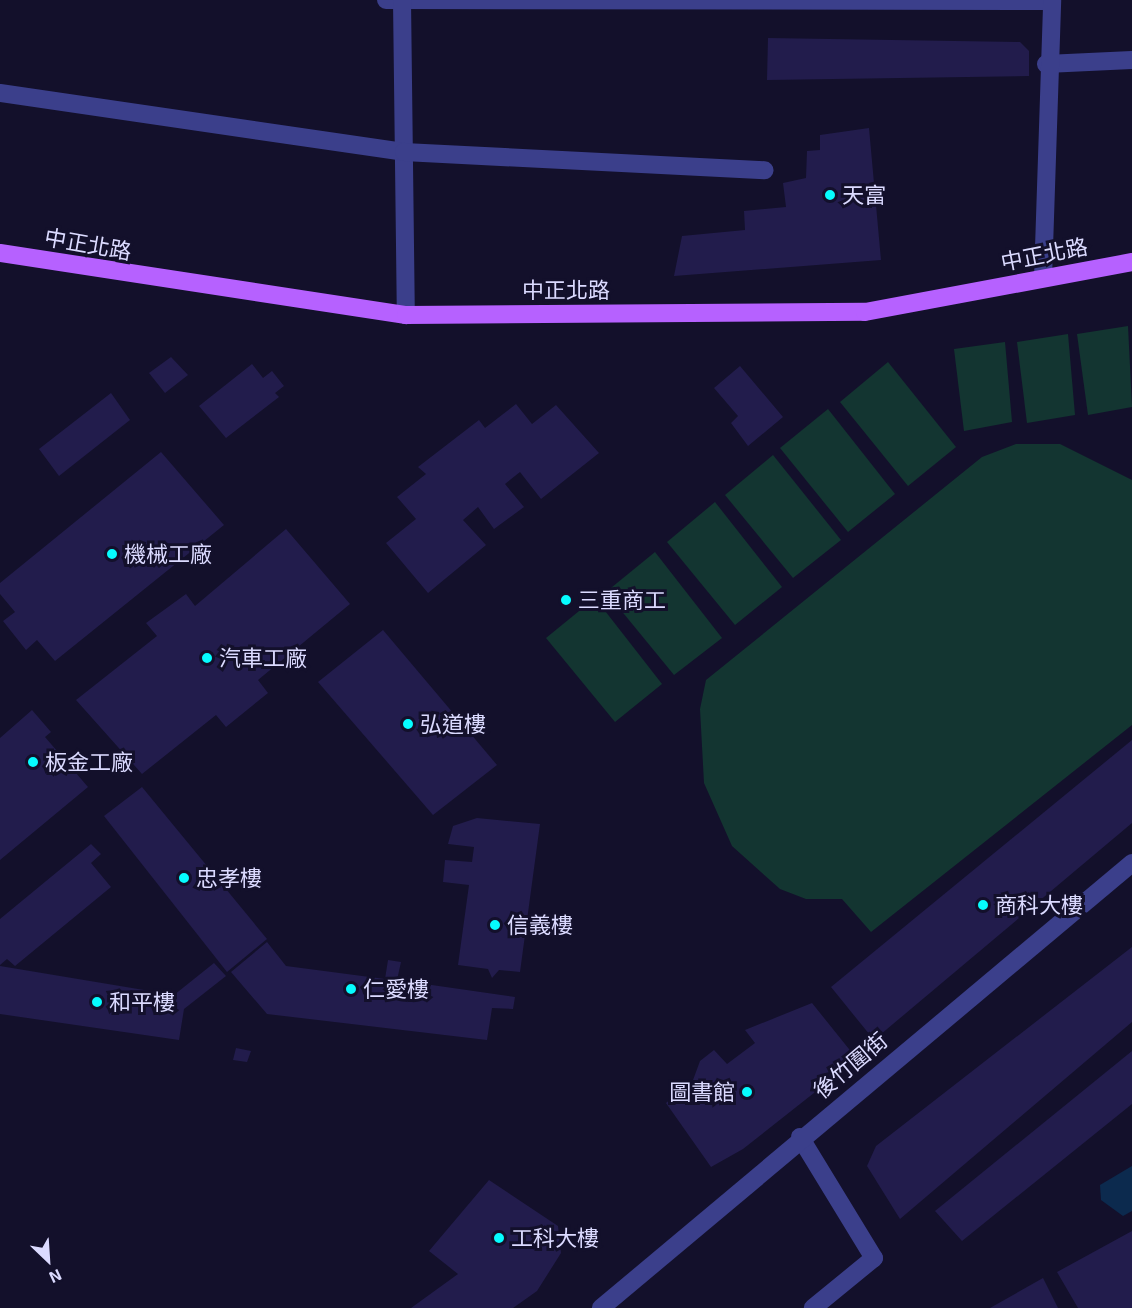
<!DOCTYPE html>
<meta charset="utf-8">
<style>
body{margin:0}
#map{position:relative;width:1132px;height:1308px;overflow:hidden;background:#13102b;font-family:"Exo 2","Noto Sans TC",sans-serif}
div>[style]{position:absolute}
.green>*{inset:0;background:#133531}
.water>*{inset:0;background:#0c2a4e}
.building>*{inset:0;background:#221c4c}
.minor>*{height:18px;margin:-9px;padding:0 9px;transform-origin:9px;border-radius:9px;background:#3b3f8b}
.major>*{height:18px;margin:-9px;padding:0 9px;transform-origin:9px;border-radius:9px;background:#b661ff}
.dots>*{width:16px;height:16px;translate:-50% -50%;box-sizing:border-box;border:3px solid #13102b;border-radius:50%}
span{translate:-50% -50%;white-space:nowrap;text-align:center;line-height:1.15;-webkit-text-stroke:6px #13102b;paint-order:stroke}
.poi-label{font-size:22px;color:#dbdaff}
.left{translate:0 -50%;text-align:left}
.right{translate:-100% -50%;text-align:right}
.street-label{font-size:22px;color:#dbdaff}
.north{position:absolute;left:18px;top:1230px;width:60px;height:60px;-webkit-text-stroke:4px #13102b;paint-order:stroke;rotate:155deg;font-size:16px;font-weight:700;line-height:24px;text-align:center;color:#dbdaff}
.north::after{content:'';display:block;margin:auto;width:21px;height:27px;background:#dbdaff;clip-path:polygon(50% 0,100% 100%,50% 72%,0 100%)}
</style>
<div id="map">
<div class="green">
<i style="clip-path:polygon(1128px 326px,1132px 407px,1088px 415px,1077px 334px)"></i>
<i style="clip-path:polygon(1068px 334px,1075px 415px,1027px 423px,1017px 342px)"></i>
<i style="clip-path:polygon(1005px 342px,1012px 422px,964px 431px,954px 349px)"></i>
<i style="clip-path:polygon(888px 362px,956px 447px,908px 486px,840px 402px)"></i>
<i style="clip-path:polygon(828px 409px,895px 494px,848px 532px,780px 448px)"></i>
<i style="clip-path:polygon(1016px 444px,1060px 444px,1132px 480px,1132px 725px,871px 932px,842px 899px,806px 899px,780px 889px,732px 846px,704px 783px,700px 709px,706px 680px,982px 457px)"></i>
<i style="clip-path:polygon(773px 455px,841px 540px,793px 578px,725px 495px)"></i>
<i style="clip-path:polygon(715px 502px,782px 587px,735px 625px,667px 542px)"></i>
<i style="clip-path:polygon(655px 552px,722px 638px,674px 675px,606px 592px)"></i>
<i style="clip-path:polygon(595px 598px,662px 684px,615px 722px,546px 638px)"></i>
</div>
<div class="water">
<i style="clip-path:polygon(1132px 1166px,1132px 1211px,1123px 1216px,1101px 1200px,1100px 1185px)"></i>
</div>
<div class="building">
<i style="clip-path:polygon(768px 38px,1020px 42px,1029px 51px,1029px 76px,767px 80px)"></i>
<i style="clip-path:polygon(869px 128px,881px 260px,674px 276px,682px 236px,745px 230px,744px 211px,786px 207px,783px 183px,806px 178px,807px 151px,820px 150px,820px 135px)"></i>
<i style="clip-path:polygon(171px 357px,188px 375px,165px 393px,149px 373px)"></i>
<i style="clip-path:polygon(252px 364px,263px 378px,272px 371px,284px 386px,275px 393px,279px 397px,226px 438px,199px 406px)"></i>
<i style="clip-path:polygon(740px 366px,783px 417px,748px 446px,731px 423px,738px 416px,714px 388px)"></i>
<i style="clip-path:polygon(111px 393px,130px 420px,59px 476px,39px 449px)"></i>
<i style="clip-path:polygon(516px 404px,532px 424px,556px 405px,599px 453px,541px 499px,520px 472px,505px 484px,524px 507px,494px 529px,478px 507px,463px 520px,486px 545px,428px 593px,386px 543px,416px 519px,397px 497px,426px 474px,418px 467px,479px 420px,485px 428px)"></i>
<i style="clip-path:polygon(161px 452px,224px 525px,55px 661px,37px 640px,26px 650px,3px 621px,15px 612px,0 594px,0 583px)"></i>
<i style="clip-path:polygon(286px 529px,350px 604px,258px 680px,268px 693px,226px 727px,216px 715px,142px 774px,76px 700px,157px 636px,146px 623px,186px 594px,195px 606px)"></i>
<i style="clip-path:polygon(383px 630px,497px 765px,433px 815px,318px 682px)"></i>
<i style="clip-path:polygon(32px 710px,51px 732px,45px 737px,88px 787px,0 860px,0 738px)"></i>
<i style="clip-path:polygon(1132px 740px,1132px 823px,874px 1040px,831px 987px)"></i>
<i style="clip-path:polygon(142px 787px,267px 939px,227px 972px,104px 816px)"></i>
<i style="clip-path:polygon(477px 818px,540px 824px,520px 972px,499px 970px,492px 978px,488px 969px,458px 965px,469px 885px,443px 882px,445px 860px,472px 862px,474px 847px,448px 844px,453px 826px)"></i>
<i style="clip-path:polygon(91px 844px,101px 854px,91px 863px,111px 887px,15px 966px,7px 959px,0 965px,0 919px)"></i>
<i style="clip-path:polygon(267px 942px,286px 966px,385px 979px,388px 960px,401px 962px,397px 980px,515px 997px,513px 1009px,492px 1008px,487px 1040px,267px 1014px,231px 972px)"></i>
<i style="clip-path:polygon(1132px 947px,1132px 1022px,900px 1219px,867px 1166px,876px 1146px)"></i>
<i style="clip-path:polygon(214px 963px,226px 976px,184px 1009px,179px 1040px,0 1014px,0 966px,174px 995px)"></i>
<i style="clip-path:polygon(812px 1003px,857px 1059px,743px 1149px,711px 1167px,666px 1103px,693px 1080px,700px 1061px,714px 1050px,727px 1064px,755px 1043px,745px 1030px)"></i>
<i style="clip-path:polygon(236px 1048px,251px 1051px,247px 1062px,233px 1060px)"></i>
<i style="clip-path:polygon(1132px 1051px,1132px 1104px,962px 1241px,935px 1211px)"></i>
<i style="clip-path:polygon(489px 1180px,558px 1226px,561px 1253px,537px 1291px,513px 1308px,411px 1308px,458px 1274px,429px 1251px)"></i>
<i style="clip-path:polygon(1132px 1231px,1132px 1308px,1078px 1308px,1057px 1272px)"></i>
<i style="clip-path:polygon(1043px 1278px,1058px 1308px,990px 1308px)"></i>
</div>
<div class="minor">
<i style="left:386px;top:0;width:665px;rotate:0.09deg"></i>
<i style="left:402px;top:0;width:315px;rotate:89.3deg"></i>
<i style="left:1046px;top:64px;width:86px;rotate:-2.7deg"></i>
<i style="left:0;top:93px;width:408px;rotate:8.3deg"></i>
<i style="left:404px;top:152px;width:361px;rotate:2.9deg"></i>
<i style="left:1043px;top:278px;width:278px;rotate:-88.1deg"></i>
<i style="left:800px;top:1137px;width:142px;rotate:58.6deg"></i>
<i style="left:874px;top:1258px;width:79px;rotate:140.7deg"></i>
<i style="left:601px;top:1308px;width:693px;rotate:-39.96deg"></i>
</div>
<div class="major">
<i style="left:0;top:253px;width:411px;rotate:8.7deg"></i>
<i style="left:406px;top:315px;width:459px;rotate:-0.4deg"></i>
<i style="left:865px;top:312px;width:272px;rotate:-10.6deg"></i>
</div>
<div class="dots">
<i style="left:830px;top:195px;background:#06fcff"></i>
<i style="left:112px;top:554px;background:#06fcff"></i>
<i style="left:566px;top:600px;background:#06fcff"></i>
<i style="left:207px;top:658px;background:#06fcff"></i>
<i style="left:408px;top:724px;background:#06fcff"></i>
<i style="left:33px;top:762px;background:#06fcff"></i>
<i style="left:184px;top:878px;background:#06fcff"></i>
<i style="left:983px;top:905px;background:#06fcff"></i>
<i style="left:495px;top:925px;background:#06fcff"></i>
<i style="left:351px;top:989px;background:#06fcff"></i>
<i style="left:97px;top:1002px;background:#06fcff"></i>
<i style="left:747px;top:1092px;background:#06fcff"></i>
<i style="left:499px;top:1238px;background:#06fcff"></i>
</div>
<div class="poi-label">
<span class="left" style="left:842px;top:195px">天富</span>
<span class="left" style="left:124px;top:554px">機械工廠</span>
<span class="left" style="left:578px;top:600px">三重商工</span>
<span class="left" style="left:219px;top:658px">汽車工廠</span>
<span class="left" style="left:420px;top:724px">弘道樓</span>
<span class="left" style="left:45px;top:762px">板金工廠</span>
<span class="left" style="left:196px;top:878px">忠孝樓</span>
<span class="left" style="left:995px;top:905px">商科大樓</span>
<span class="left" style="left:507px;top:925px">信義樓</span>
<span class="left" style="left:363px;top:989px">仁愛樓</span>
<span class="left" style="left:109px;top:1002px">和平樓</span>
<span class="right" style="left:735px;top:1092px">圖書館</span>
<span class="left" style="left:511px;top:1238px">工科大樓</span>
</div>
<div class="street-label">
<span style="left:88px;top:244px;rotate:10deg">中正北路</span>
<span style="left:1044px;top:254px;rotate:-11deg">中正北路</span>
<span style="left:566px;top:290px">中正北路</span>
<span style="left:850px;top:1065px;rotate:-40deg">後竹圍街</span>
</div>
<div class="north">N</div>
</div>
